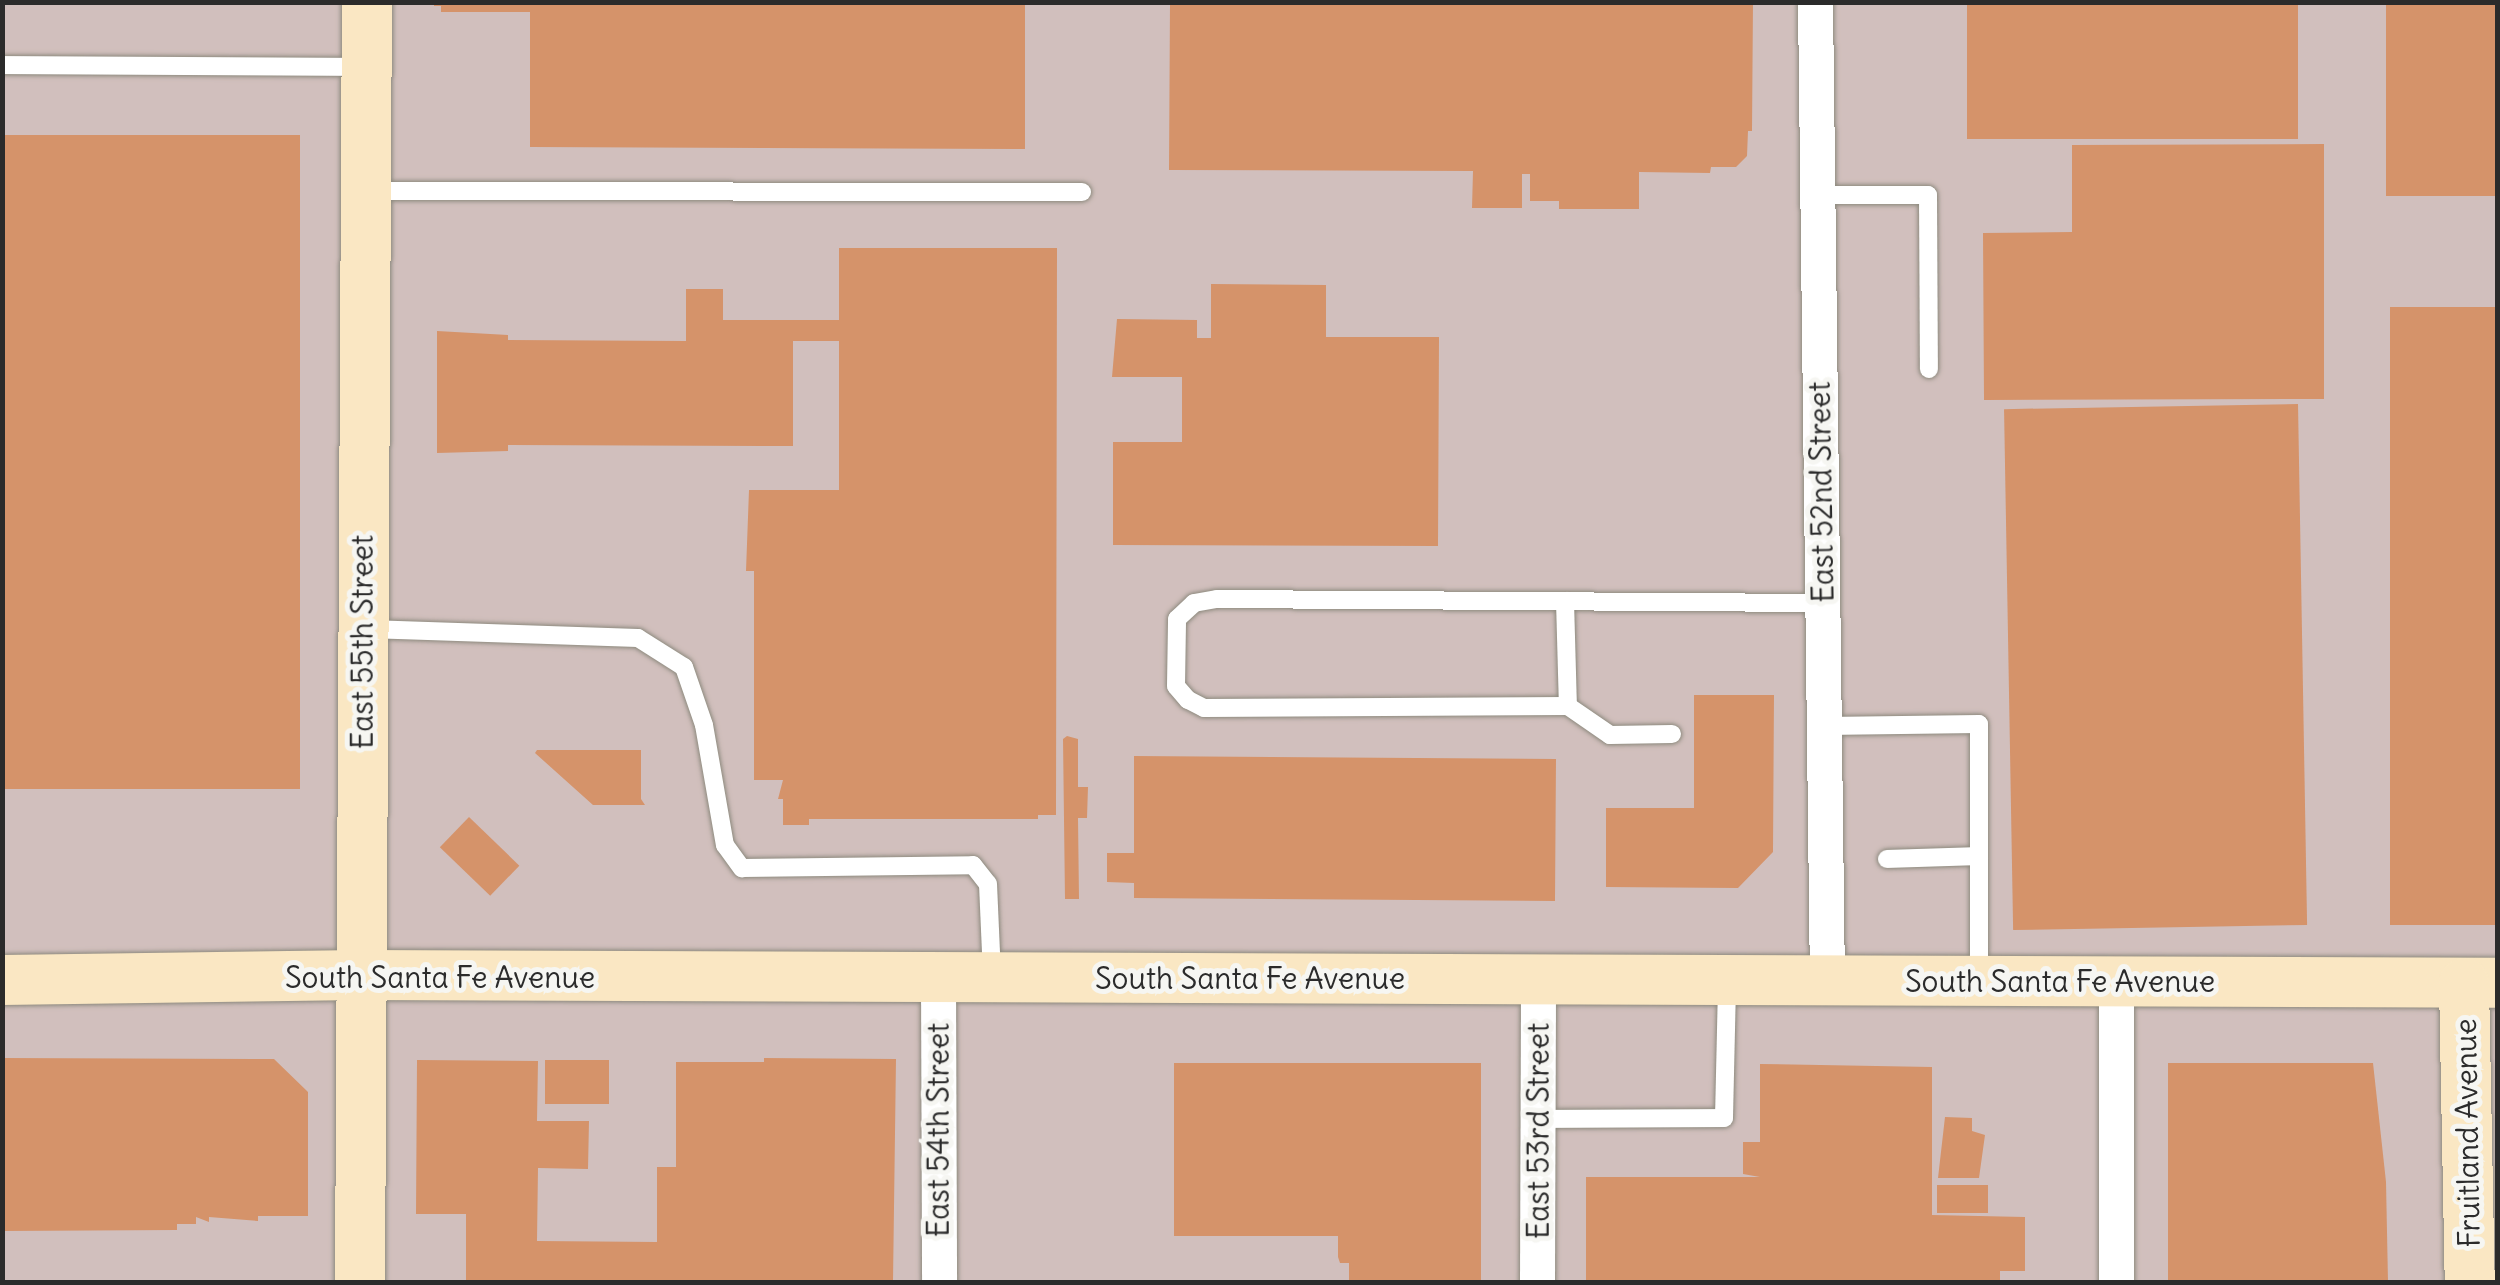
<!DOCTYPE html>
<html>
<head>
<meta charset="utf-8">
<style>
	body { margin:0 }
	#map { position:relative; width:2500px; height:1285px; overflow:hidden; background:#efe9d2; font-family:Delius,sans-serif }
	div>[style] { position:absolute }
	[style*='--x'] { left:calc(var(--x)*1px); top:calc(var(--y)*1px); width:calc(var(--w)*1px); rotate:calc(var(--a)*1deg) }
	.industrial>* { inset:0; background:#d1bfbd; transform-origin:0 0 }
	.building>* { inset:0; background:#d5936a; transform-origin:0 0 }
	.roads { filter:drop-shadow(0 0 2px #8d8a7e) drop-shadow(0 0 2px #8d8a7e) }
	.lane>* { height:18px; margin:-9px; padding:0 9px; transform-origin:9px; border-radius:9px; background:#fff }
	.street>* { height:35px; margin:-17.5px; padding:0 17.5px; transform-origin:17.5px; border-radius:17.5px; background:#fff }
	.secondary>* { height:50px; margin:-25px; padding:0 25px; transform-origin:25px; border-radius:25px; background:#fae7c3 }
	span { translate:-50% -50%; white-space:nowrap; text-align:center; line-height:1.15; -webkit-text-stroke:10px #f6f6f2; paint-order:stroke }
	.street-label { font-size:30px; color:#2b2b2b }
	.frame { position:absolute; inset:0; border:5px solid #2b2b2b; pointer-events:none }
</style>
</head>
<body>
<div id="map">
	<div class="industrial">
		<div style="left:3px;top:3px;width:2494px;height:1279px"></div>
	</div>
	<div class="building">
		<div style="clip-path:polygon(434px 2px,1025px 2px,1025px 149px,530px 147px,530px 12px,441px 12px,441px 6px,434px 6px)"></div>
		<div style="clip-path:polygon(1170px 2px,1753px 2px,1752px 131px,1748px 131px,1747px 156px,1736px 167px,1711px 167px,1710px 173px,1639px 172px,1639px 209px,1559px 209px,1559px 201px,1530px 201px,1530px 174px,1522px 174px,1522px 208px,1472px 208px,1473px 171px,1169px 170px)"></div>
		<div style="left:1967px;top:2px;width:331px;height:137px"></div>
		<div style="left:2386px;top:2px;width:112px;height:194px"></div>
		<div style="left:2px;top:135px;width:298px;height:654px"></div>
		<div style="clip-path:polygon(2324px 144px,2324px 399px,1984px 400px,1983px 233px,2072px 232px,2072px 145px)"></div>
		<div style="clip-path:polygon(839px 248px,1057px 248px,1056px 815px,1038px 815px,1038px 819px,809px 819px,809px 825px,783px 825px,783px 799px,778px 799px,783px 780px,754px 780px,754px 571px,746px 571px,749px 490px,839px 490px,839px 341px,793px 341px,793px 446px,508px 445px,508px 451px,437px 453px,437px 331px,508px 335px,508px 340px,686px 341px,686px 289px,723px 289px,723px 320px,839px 320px)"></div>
		<div style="clip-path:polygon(1211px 284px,1326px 285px,1326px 337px,1439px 337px,1438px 546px,1113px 545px,1113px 442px,1182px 442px,1182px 377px,1112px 377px,1117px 319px,1197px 320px,1197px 338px,1211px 338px)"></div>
		<div style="left:2498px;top:307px;width:618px;height:108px;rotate:90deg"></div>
		<div style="left:2298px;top:404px;width:521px;height:294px;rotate:89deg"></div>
		<div style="clip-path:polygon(1694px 695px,1774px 695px,1773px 852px,1738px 888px,1606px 887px,1606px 808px,1694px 808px)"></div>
		<div style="clip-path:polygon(1067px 736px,1078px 739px,1078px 787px,1088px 787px,1087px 818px,1078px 818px,1079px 899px,1065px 899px,1063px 739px)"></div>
		<div style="clip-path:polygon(537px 750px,641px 750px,641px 799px,645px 805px,593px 805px,535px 753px)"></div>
		<div style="clip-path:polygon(1134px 756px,1556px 759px,1555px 901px,1134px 898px,1134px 883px,1107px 882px,1107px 853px,1134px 853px)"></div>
		<div style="left:469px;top:817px;width:70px;height:42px;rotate:44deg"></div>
		<div style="clip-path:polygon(2px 1058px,274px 1059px,308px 1092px,308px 1216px,258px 1216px,258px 1221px,209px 1217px,209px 1222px,196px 1217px,196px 1224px,177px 1224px,177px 1230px,2px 1231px)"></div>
		<div style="clip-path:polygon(764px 1058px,896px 1059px,893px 1282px,466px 1282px,466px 1214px,416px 1214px,417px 1060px,538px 1061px,537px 1121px,589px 1121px,588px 1169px,538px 1168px,537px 1241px,657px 1242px,657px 1167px,676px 1167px,676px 1062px,764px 1062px)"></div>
		<div style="left:545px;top:1060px;width:64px;height:44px"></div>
		<div style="clip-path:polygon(1174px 1063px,1481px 1063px,1481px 1282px,1349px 1282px,1349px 1263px,1340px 1263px,1338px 1257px,1338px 1236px,1174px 1236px)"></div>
		<div style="clip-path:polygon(2168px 1063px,2373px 1063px,2386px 1182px,2388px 1282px,2168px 1282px)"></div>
		<div style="clip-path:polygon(1760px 1064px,1932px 1067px,1932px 1215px,2025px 1217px,2025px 1271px,2000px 1271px,2000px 1282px,1586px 1282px,1586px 1177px,1760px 1177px,1743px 1174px,1743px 1142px,1760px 1142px)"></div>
		<div style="clip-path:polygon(1945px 1117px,1972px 1118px,1972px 1131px,1985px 1135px,1979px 1178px,1938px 1178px)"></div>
		<div style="left:1937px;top:1185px;width:51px;height:28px"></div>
	</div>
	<div class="roads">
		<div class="lane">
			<div style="--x:2;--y:65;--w:364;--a:0.3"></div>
			<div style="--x:367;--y:191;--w:715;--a:0.08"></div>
			<div style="--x:1818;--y:195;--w:110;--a:0"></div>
			<div style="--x:1928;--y:195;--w:174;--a:89.7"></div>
			<div style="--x:1565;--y:601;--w:105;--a:88.4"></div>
			<div style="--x:368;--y:629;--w:270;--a:1.9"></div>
			<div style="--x:638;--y:638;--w:54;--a:32.2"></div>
			<div style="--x:684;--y:667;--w:61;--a:71"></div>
			<div style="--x:704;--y:725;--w:122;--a:80.1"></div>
			<div style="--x:725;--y:845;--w:29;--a:54"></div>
			<div style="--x:742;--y:868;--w:231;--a:-0.7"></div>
			<div style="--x:973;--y:865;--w:24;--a:52"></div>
			<div style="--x:988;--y:884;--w:92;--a:87.5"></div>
			<div style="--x:1824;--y:726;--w:155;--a:-0.7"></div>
			<div style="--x:1979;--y:724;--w:254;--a:90"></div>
			<div style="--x:1672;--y:734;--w:62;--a:179.1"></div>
			<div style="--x:1610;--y:735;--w:51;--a:-145.4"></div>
			<div style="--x:1568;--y:706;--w:364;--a:179.7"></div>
			<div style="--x:1204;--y:708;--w:18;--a:-153"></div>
			<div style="--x:1188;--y:700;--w:18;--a:-131"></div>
			<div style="--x:1176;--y:686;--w:67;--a:-89.1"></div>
			<div style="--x:1177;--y:619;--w:23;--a:-43"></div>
			<div style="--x:1194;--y:603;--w:23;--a:-10"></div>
			<div style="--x:1217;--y:599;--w:606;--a:0.38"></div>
			<div style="--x:1887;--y:859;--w:92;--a:-1.9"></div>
			<div style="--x:1538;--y:1119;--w:186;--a:-0.3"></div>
			<div style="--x:1724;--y:1118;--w:133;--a:-88.7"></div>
		</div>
		<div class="street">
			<div style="--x:1815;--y:2;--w:979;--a:89.3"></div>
			<div style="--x:938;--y:977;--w:305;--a:89.8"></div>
			<div style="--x:2116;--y:982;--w:300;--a:90"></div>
			<div style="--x:1537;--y:1282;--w:303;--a:-89.8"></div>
		</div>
		<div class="secondary">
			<div style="--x:2;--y:980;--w:358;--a:-0.8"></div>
			<div style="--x:360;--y:975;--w:2138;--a:0.21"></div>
			<div style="--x:2464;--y:983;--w:299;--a:88.9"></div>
			<div style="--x:360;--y:1282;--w:1280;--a:-89.69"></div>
		</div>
	</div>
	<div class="street-label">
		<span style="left:1821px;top:492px;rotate:-91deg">East 52nd Street</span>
		<span style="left:362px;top:642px;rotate:-90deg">East 55th Street</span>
		<span style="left:440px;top:977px">South Santa Fe Avenue</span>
		<span style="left:1250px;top:978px">South Santa Fe Avenue</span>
		<span style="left:2060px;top:981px">South Santa Fe Avenue</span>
		<span style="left:938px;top:1130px;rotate:-90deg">East 54th Street</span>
		<span style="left:1538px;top:1131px;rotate:-90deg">East 53rd Street</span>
		<span style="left:2467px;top:1133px;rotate:-91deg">Fruitland Avenue</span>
	</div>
	<div class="frame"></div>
</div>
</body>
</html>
